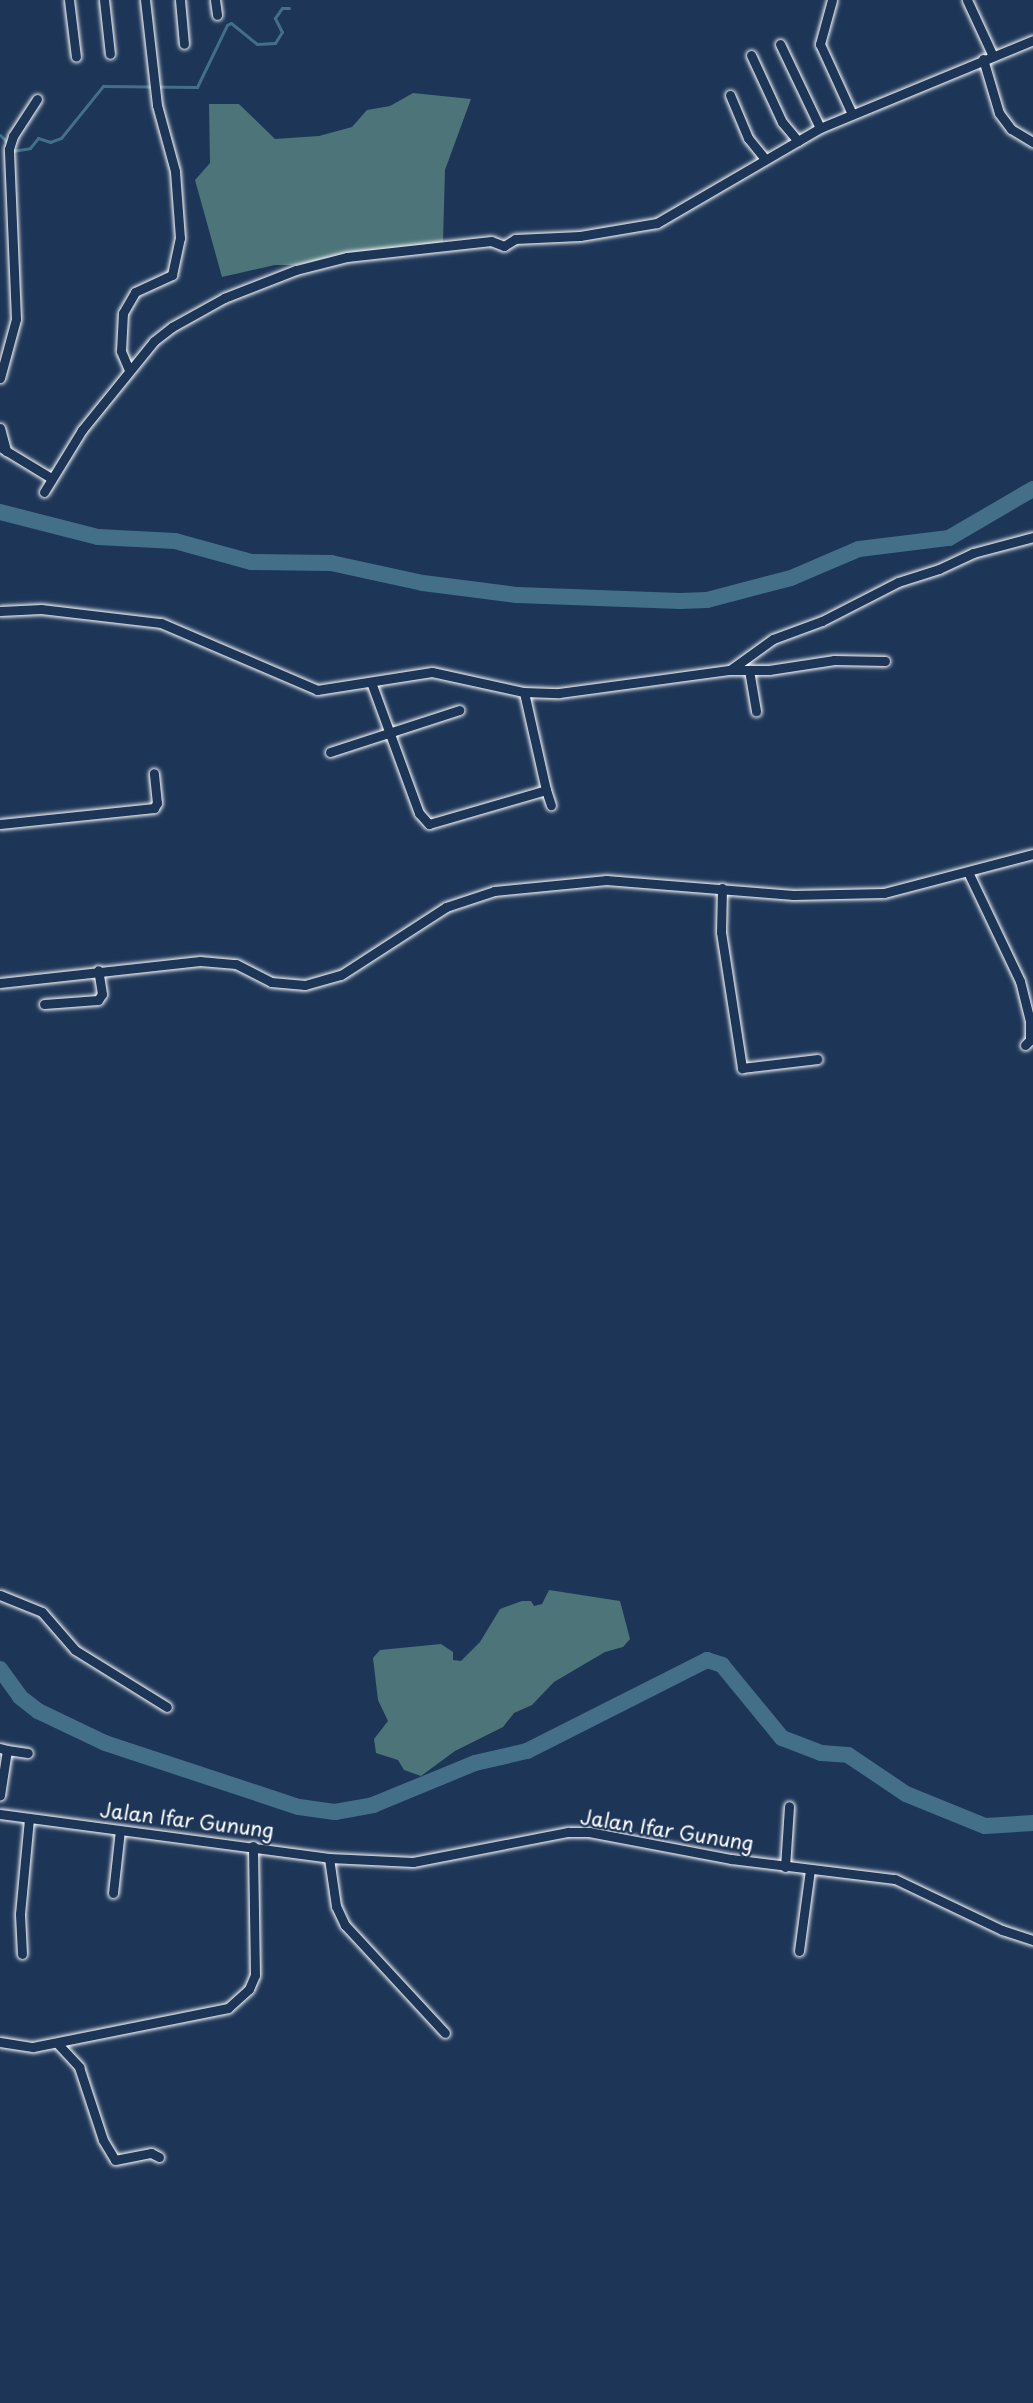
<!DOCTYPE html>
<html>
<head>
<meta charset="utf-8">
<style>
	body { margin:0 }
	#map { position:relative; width:1033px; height:2403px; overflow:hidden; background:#1d3557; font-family:"Playpen Sans",sans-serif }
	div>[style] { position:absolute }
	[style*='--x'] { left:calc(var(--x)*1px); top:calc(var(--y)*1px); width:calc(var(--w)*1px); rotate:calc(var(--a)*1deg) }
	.green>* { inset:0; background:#4c7479 }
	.stream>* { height:3px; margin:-1.5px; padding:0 1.5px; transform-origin:1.5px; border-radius:1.5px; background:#436f89 }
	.river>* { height:16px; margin:-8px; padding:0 8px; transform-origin:8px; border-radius:8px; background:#436f89 }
	.roads { filter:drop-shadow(0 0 2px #fff) drop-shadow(0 0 2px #fff) }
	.minor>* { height:9px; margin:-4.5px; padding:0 4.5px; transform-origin:4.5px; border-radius:4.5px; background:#1d3557 }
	span { translate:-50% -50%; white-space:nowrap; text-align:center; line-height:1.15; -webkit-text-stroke:4.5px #1d3557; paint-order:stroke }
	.street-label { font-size:20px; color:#fff }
</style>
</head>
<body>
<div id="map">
	<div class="green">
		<div style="clip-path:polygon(413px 93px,471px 99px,445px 170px,443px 242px,294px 265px,275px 265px,222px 277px,195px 180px,210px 163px,209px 104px,239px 104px,275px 139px,319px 136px,352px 127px,367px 110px,390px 106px)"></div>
		<div style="clip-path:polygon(549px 1590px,620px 1601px,630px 1639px,623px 1647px,605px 1652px,554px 1682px,532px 1705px,514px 1713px,503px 1727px,455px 1751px,421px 1776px,404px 1770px,398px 1760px,376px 1753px,374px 1739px,388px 1721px,378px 1700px,373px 1658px,380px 1650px,441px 1644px,453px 1652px,453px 1660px,461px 1661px,480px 1642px,500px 1609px,522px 1601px,531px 1601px,534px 1606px,542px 1604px)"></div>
	</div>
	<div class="stream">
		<div style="--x:0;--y:135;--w:11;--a:45"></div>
		<div style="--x:12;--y:151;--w:18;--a:-9"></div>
		<div style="--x:30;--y:148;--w:13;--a:-51"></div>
		<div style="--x:38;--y:138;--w:13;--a:18"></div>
		<div style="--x:50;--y:142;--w:12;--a:-20"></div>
		<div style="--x:61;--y:138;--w:67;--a:-51.1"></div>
		<div style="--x:103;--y:86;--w:94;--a:0.6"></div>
		<div style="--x:197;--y:87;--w:69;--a:-64.2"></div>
		<div style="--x:227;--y:25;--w:4;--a:-27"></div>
		<div style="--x:231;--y:23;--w:33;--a:39"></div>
		<div style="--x:257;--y:44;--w:18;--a:-3"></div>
		<div style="--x:275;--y:43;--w:13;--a:-58"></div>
		<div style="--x:282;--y:32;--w:16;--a:-117"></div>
		<div style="--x:275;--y:18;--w:12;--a:-55"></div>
		<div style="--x:282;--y:8;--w:7;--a:0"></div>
	</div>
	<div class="river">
		<div style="--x:0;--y:512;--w:101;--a:14.3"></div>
		<div style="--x:98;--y:537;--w:77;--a:3"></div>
		<div style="--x:175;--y:541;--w:79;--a:15.4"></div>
		<div style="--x:251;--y:562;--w:80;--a:0.7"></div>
		<div style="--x:331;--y:563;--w:94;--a:12.3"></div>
		<div style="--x:423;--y:583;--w:95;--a:7.3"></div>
		<div style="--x:517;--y:595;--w:163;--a:2.1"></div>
		<div style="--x:680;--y:601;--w:27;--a:-2"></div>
		<div style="--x:707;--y:600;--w:87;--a:-14.7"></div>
		<div style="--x:791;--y:578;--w:74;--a:-23.1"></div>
		<div style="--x:859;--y:549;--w:91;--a:-7"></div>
		<div style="--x:949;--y:538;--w:97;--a:-30.3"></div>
		<div style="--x:0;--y:1669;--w:34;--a:54"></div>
		<div style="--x:20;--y:1697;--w:23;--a:38"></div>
		<div style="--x:38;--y:1711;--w:74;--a:25.5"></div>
		<div style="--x:105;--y:1743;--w:204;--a:18.3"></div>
		<div style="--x:299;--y:1807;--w:36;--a:8"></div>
		<div style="--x:335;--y:1812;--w:39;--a:-10"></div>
		<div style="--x:373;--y:1805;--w:110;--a:-22.4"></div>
		<div style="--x:475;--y:1763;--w:53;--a:-13"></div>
		<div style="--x:527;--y:1751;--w:202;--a:-26.8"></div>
		<div style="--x:707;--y:1660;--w:16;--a:18"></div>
		<div style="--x:722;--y:1665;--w:94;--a:50.6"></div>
		<div style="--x:782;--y:1738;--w:42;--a:21"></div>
		<div style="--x:821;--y:1753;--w:27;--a:4"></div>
		<div style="--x:848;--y:1755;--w:70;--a:33.9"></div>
		<div style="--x:906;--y:1794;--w:85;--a:22.1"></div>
		<div style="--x:985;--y:1826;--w:48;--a:-3.6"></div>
	</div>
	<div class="roads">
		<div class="minor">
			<div style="--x:69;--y:0;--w:57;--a:83"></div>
			<div style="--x:104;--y:0;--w:54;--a:83.7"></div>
			<div style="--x:180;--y:0;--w:44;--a:84.8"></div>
			<div style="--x:215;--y:0;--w:15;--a:82"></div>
			<div style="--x:832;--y:0;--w:46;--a:105.3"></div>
			<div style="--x:820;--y:44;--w:77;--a:65.4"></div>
			<div style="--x:967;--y:0;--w:60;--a:65.2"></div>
			<div style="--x:780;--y:44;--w:93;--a:64.5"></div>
			<div style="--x:751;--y:55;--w:74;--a:65.2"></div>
			<div style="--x:782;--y:122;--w:25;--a:50"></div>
			<div style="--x:983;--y:59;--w:56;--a:73.5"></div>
			<div style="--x:999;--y:113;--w:20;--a:53"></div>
			<div style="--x:1011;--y:129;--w:26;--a:31"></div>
			<div style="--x:730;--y:95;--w:47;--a:67.3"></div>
			<div style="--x:748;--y:138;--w:26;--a:51"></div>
			<div style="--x:129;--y:370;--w:21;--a:-113"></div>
			<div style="--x:121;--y:351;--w:38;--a:-87"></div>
			<div style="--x:123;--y:313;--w:24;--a:-60"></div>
			<div style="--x:135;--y:292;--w:41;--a:-24.7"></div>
			<div style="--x:172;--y:275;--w:38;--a:-78"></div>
			<div style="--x:180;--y:238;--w:67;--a:-94.3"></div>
			<div style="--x:175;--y:171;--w:68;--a:-105.3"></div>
			<div style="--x:157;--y:105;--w:106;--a:-96.5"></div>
			<div style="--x:0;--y:378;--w:61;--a:-74.8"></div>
			<div style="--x:16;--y:319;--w:170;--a:-92.4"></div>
			<div style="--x:9;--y:149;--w:14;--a:-73"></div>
			<div style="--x:13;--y:136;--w:44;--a:-57"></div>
			<div style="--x:0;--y:428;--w:24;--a:75"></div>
			<div style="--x:0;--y:447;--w:60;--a:31.3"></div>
			<div style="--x:44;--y:492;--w:73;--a:-58.5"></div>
			<div style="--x:82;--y:430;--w:114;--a:-51"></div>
			<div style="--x:154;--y:341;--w:23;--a:-38"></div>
			<div style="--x:172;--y:327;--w:60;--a:-29.1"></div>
			<div style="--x:224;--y:298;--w:77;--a:-21.3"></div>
			<div style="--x:296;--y:270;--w:53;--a:-14.3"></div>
			<div style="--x:347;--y:257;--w:145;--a:-6.3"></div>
			<div style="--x:491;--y:241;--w:14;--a:21"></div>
			<div style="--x:504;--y:246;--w:13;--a:-32"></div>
			<div style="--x:515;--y:239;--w:65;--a:-2.6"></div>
			<div style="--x:580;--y:236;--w:78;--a:-9.6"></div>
			<div style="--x:657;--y:223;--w:189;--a:-30.2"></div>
			<div style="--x:820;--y:128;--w:230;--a:-22.4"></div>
			<div style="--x:0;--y:611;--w:41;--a:-2.8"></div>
			<div style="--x:41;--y:609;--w:121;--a:6.7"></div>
			<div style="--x:161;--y:623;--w:170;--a:23.2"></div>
			<div style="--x:317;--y:690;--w:116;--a:-8.9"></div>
			<div style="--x:432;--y:672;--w:94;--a:12.3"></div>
			<div style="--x:524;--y:692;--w:35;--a:2"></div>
			<div style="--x:559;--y:693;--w:173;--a:-7.7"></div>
			<div style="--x:730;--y:670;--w:53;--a:-35.8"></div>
			<div style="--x:773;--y:639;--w:52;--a:-20.2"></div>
			<div style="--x:822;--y:621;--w:85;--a:-27.2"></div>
			<div style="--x:898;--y:582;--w:43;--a:-17.6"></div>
			<div style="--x:939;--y:569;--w:38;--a:-25"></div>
			<div style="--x:973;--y:553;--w:62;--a:-14.9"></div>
			<div style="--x:730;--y:670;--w:39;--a:0"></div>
			<div style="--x:769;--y:670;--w:66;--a:-8.7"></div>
			<div style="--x:834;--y:660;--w:51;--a:1.1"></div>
			<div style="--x:749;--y:670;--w:42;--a:80.3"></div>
			<div style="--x:371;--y:682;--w:140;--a:69.9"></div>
			<div style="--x:419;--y:813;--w:15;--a:48"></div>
			<div style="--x:429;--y:824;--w:122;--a:-16.2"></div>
			<div style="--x:546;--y:790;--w:100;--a:-102.7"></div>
			<div style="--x:330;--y:752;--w:136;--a:-18"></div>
			<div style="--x:546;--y:790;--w:16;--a:72"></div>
			<div style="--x:0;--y:824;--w:155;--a:-5.9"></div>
			<div style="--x:154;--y:808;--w:6;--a:-59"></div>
			<div style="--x:157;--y:803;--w:30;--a:-96"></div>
			<div style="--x:968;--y:872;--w:121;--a:64.5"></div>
			<div style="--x:1020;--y:981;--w:41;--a:76"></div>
			<div style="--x:1030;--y:1021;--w:19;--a:90"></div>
			<div style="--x:1030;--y:1040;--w:7;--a:135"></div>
			<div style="--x:722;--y:888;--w:44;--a:91.3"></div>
			<div style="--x:721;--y:932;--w:138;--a:81.2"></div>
			<div style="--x:742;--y:1068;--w:76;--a:-6.8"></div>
			<div style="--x:0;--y:983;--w:201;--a:-6.3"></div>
			<div style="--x:200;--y:961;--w:36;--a:5"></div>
			<div style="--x:236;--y:964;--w:39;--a:27"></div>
			<div style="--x:271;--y:982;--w:34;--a:5"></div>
			<div style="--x:305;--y:985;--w:37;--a:-16"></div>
			<div style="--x:341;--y:975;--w:125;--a:-32.9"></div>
			<div style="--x:446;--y:907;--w:51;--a:-18.4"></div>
			<div style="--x:494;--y:891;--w:113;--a:-5.6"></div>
			<div style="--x:606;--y:880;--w:188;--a:4.6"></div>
			<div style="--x:793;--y:895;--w:91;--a:-1.3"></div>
			<div style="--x:884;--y:893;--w:154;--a:-14.7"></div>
			<div style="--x:44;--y:1004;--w:54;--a:-4.2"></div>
			<div style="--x:98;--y:1000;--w:7;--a:-56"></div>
			<div style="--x:102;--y:994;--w:24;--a:-99"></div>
			<div style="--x:0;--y:1595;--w:45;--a:22"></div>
			<div style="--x:42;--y:1612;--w:50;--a:49"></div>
			<div style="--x:75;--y:1650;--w:108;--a:31.8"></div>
			<div style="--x:0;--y:1748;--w:7;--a:16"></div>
			<div style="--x:7;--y:1750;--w:46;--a:98.8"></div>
			<div style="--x:7;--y:1750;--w:21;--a:8"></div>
			<div style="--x:0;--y:1814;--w:332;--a:7.6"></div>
			<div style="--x:329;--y:1858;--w:84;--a:2.7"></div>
			<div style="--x:413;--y:1862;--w:158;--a:-11"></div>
			<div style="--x:568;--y:1832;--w:21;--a:0"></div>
			<div style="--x:589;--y:1832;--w:145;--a:10.8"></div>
			<div style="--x:731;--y:1859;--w:165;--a:7"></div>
			<div style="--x:895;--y:1879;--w:119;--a:25.5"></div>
			<div style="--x:1002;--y:1930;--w:33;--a:18"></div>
			<div style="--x:329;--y:1858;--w:49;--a:81.7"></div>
			<div style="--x:336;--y:1906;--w:21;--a:65"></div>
			<div style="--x:345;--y:1925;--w:147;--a:47.2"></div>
			<div style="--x:785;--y:1867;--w:61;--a:-86.2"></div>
			<div style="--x:113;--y:1893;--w:63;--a:-83.7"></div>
			<div style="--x:799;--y:1951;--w:82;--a:-82.3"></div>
			<div style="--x:22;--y:1954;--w:40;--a:-92.9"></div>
			<div style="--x:20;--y:1914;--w:96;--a:-84.6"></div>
			<div style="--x:0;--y:2042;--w:33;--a:9"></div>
			<div style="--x:33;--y:2047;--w:199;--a:-11.3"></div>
			<div style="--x:228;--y:2008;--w:28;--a:-42"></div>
			<div style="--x:249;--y:1989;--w:15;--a:-67"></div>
			<div style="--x:255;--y:1975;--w:129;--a:-90.9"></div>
			<div style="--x:57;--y:2043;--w:33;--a:47"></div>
			<div style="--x:79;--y:2067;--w:77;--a:71.8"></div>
			<div style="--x:103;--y:2140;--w:23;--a:59"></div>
			<div style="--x:115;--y:2160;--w:37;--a:-11"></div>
			<div style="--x:151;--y:2153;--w:9;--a:27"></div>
		</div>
	</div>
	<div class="street-label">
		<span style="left:187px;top:1820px;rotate:7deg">Jalan Ifar Gunung</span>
		<span style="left:667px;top:1830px;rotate:9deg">Jalan Ifar Gunung</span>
	</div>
</div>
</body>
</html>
